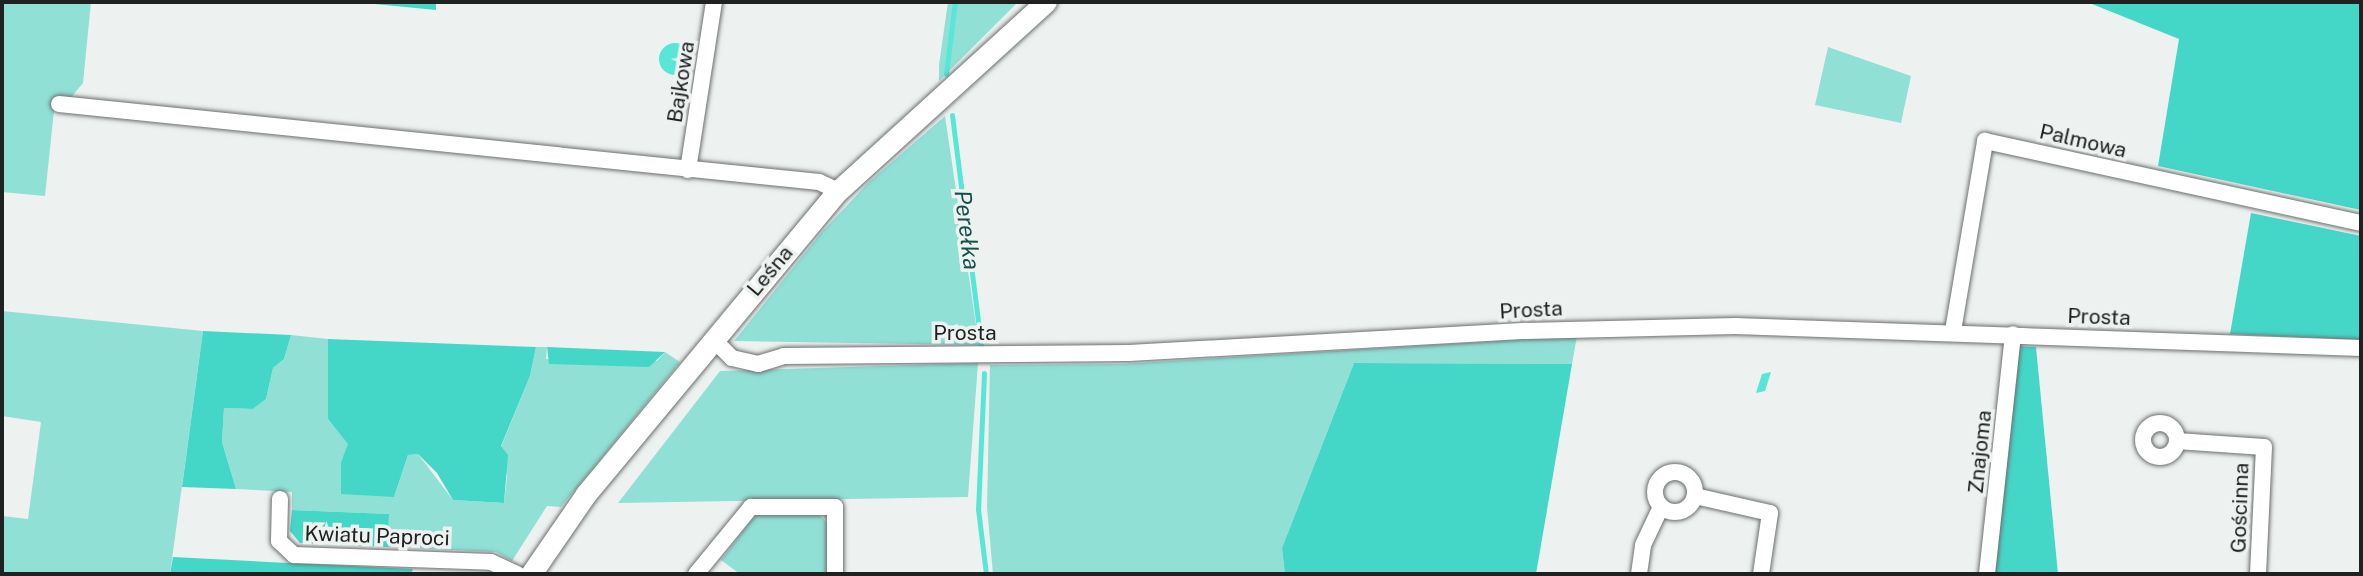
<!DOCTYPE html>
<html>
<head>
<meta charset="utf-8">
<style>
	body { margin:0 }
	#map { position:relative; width:2363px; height:576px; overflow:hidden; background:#edf2f1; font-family:"Public Sans",sans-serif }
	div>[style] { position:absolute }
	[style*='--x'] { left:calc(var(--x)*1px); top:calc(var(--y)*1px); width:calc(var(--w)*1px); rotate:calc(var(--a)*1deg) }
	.green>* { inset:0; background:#91e0d5 }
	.forest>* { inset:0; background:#44d7c8 }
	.water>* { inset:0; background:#58e6d7 }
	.round { border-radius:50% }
	.stream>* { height:5px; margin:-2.5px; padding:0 2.5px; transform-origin:2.5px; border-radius:2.5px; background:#58e6d7 }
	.roads { filter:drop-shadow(0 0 2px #6b6f6e) drop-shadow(0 0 2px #6b6f6e) }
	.minor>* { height:16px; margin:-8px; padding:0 8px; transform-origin:8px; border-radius:8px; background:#fff }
	.minor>.ring { margin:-8px; padding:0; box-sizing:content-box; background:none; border:16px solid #fff; border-radius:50% }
	.tertiary>* { height:21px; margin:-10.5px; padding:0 10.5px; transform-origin:10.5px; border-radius:10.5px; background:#fff }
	span { translate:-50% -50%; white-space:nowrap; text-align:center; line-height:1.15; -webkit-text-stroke:7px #edf2f1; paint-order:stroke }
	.street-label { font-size:21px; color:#202222 }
	.water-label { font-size:23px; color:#13514b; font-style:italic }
	.frame { position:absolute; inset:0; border:4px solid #202222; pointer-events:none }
</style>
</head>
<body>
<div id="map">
	<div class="green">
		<div style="clip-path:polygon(2px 2px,91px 2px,83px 83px,69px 100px,55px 101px,45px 196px,2px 192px)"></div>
		<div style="clip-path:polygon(948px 2px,1018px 2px,939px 81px,939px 65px)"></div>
		<div style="clip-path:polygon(1828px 47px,1911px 76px,1901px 123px,1815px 105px)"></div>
		<div style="clip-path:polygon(945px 116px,979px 345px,734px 341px,821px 233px,869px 182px)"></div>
		<div style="clip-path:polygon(2px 311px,203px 331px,170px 574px,2px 574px,2px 516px,28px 519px,41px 422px,2px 416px)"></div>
		<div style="clip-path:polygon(291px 335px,328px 339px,328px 419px,349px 444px,341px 462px,394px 497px,408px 455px,418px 454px,453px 500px,504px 503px,507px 477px,501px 447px,530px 376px,536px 347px,547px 347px,546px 359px,657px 361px,665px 352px,680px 362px,561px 507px,547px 506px,512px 561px,496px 552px,388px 547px,389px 514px,292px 510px,292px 492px,236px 489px,222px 442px,224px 408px,253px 409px,266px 399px,273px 368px,284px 359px)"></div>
		<div style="clip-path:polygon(1577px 336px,1572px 364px,1354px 363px,1282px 548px,1285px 574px,993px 574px,987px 507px,990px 365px,1123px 364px)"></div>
		<div style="clip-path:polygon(978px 363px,968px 497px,618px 503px,720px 371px)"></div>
		<div style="clip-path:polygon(816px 512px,827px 522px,827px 574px,740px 574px,721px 560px,757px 513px)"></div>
	</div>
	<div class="forest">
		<div style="clip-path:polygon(354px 2px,436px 2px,436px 10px)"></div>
		<div style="clip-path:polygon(2087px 2px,2361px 2px,2361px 210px,2158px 166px,2179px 39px)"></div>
		<div style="clip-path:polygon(2251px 213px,2361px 236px,2361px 340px,2230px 334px)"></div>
		<div style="clip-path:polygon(203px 331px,291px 335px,284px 359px,273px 368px,266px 399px,253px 409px,224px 408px,222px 442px,236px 489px,182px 487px)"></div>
		<div style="clip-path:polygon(328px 339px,536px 347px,530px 376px,501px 446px,508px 455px,504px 503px,453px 500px,437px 473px,418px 454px,408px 455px,394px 497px,341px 494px,341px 462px,348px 444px,328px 419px)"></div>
		<div style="clip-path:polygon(2015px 346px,2036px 347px,2058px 574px,1992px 574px)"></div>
		<div style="clip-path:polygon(547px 347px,665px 352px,649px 367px,549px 364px)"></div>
		<div style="clip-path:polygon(1354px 363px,1572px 364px,1536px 574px,1285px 574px,1282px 548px)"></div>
		<div style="clip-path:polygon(292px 510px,389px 514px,388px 547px,300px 543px,290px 531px)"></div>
		<div style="clip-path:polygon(173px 557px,268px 562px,413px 569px,411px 574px,170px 574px)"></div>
	</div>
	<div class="water">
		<div class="round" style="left:659px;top:43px;width:32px;height:32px"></div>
		<div style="clip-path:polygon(1771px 372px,1765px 391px,1756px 393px,1762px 374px)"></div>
	</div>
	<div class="stream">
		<div style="--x:946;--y:74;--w:73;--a:-82.9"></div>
		<div style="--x:952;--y:115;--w:232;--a:82.8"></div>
		<div style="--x:984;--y:373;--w:136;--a:92.5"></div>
		<div style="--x:978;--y:509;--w:65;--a:83"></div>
	</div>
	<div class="roads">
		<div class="minor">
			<div style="--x:59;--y:104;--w:764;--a:5.86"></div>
			<div style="--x:819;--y:182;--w:21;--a:25"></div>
			<div style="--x:688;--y:170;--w:170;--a:-81.2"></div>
			<div style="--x:1953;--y:331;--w:193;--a:-80.4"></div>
			<div style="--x:1985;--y:141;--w:385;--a:12.3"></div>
			<div style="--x:713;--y:339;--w:27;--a:45"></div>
			<div style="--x:732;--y:358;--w:27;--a:13"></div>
			<div style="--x:758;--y:364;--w:27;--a:-17"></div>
			<div style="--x:784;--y:356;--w:345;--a:-0.5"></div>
			<div style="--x:1129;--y:353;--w:398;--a:-3.2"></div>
			<div style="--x:1526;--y:331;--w:209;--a:-1.4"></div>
			<div style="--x:1735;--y:326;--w:626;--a:2.01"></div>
			<div class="ring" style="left:2143px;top:423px;width:18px;height:18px"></div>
			<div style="--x:2177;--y:441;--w:87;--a:3.9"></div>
			<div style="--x:2264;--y:447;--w:127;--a:92.7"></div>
			<div class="ring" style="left:1655px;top:472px;width:24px;height:24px"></div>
			<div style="--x:1695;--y:496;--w:77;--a:12.8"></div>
			<div style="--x:1770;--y:513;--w:62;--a:98.4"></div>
			<div style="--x:280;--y:499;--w:42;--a:91.4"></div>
			<div style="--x:279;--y:541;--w:21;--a:43"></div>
			<div style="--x:294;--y:555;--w:197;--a:2"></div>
			<div style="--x:491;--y:562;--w:29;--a:25"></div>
			<div style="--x:696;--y:574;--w:87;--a:-50.6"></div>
			<div style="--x:751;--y:507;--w:84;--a:0"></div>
			<div style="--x:835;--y:507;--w:67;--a:90"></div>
			<div style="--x:1639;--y:574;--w:29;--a:-82"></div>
			<div style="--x:1643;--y:545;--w:42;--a:-64.7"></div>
			<div style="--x:1987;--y:574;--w:241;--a:-83.8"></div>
		</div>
		<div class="tertiary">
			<div style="--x:531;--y:574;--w:97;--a:-55.5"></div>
			<div style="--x:586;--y:494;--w:394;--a:-50.3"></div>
			<div style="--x:838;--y:191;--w:281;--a:-42.3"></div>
		</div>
	</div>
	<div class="street-label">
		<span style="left:681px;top:82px;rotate:-81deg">Bajkowa</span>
		<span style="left:2083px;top:141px;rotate:13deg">Palmowa</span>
		<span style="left:770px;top:271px;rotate:-50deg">Leśna</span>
		<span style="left:1531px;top:310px;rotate:-3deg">Prosta</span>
		<span style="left:2099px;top:317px;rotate:2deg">Prosta</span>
		<span style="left:965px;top:333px">Prosta</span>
		<span style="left:1980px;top:452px;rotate:-84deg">Znajoma</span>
		<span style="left:2240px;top:508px;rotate:-88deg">Gościnna</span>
		<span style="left:377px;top:536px;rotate:2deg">Kwiatu Paproci</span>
	</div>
	<div class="water-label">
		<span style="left:967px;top:230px;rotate:83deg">Perełka</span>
	</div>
	<div class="frame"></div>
</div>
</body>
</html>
